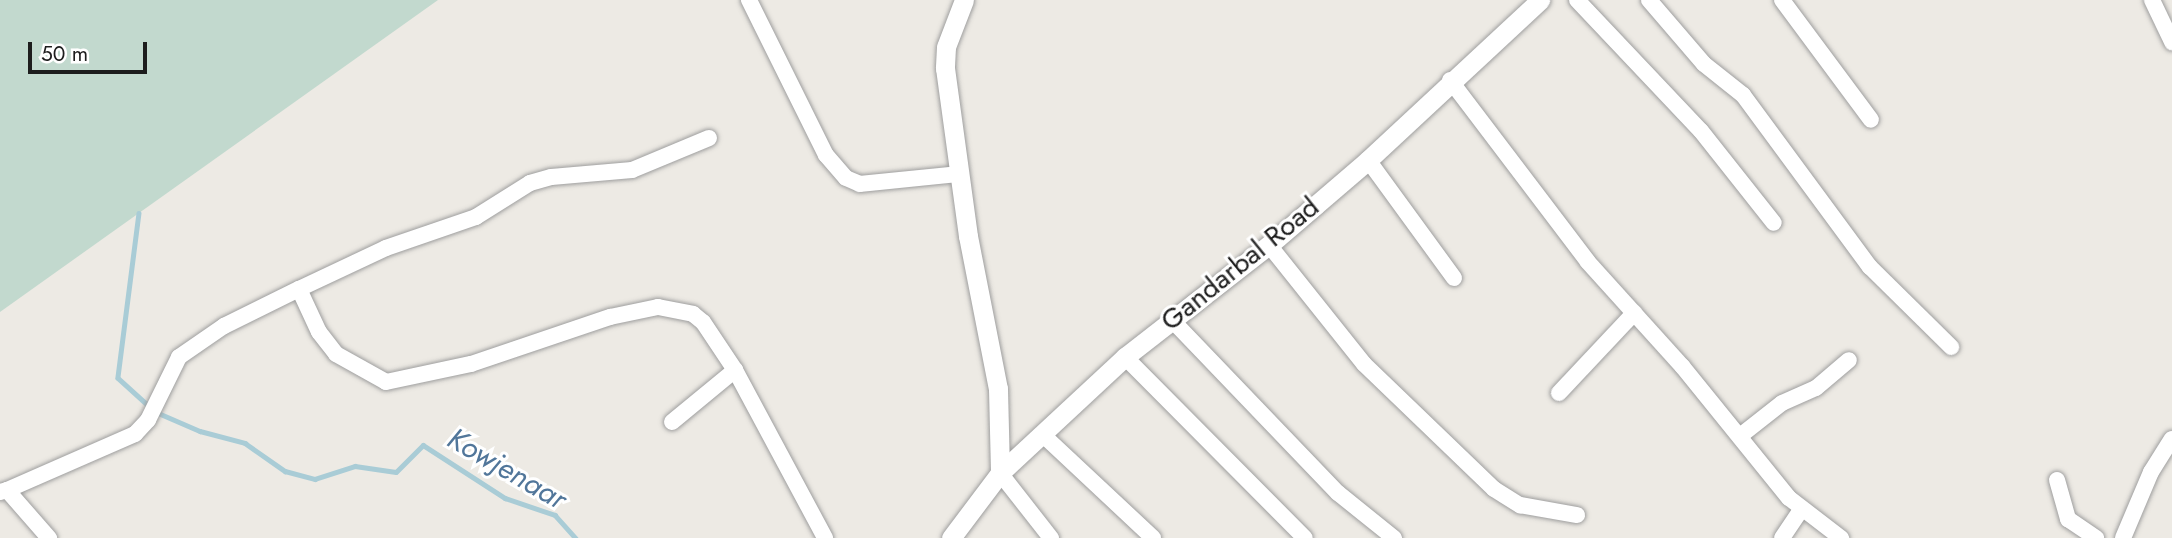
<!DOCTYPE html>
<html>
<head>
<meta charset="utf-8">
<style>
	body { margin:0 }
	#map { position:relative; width:2172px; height:538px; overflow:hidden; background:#edeae4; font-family:Jost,sans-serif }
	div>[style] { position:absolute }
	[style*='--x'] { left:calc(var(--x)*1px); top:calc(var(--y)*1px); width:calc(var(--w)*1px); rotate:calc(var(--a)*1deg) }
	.wetland>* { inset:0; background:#c2d9ce }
	.stream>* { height:4.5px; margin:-2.25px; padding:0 2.25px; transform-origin:2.25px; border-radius:2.25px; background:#a9ccd6 }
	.roads { filter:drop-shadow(0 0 2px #9e9e9e) drop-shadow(0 0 2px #9e9e9e) }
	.minor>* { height:16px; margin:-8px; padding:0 8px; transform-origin:8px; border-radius:8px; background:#fff }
	.tertiary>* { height:19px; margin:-9.5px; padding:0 9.5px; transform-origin:9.5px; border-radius:9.5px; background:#fff }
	span { translate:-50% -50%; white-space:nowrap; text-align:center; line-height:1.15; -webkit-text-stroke:6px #fff; paint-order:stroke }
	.street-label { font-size:28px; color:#1d1d1d }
	.water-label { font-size:30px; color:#51769a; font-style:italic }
	.scale { position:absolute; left:28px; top:42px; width:119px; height:32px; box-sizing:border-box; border:4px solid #1d1d1d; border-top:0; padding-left:9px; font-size:21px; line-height:24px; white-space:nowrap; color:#1d1d1d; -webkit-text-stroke:5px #fff; paint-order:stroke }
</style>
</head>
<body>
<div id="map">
	<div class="wetland">
		<div style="clip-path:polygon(0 0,438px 0,0 312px)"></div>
	</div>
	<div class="stream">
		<div style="--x:139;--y:213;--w:166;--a:97.3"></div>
		<div style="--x:118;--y:378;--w:43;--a:42.2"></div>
		<div style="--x:156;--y:412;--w:48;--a:23.4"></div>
		<div style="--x:200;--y:431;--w:47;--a:14.9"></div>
		<div style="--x:245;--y:443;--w:49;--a:35"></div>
		<div style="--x:285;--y:471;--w:31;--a:15"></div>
		<div style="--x:315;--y:479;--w:42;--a:-18"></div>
		<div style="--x:355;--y:466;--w:41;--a:8.3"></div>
		<div style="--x:396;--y:472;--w:38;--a:-45"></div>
		<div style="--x:423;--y:445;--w:98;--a:32.9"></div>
		<div style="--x:505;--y:498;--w:53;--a:18.8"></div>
		<div style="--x:555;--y:515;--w:31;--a:48"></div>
	</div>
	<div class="roads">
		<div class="minor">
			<div style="--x:749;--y:0;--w:173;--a:63.6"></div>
			<div style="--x:826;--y:155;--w:30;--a:49"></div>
			<div style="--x:846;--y:178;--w:15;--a:23"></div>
			<div style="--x:860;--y:184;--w:100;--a:-5.8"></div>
			<div style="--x:1577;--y:0;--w:180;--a:46.6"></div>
			<div style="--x:1701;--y:131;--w:117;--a:51.6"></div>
			<div style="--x:1649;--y:0;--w:84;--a:49.3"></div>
			<div style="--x:1704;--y:64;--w:50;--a:38.5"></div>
			<div style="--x:1743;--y:95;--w:214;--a:53.6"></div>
			<div style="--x:1870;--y:267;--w:114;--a:44.6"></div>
			<div style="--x:1782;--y:0;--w:149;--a:53.4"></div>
			<div style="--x:2152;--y:0;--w:47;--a:64.5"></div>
			<div style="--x:1450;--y:80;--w:228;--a:52.8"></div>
			<div style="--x:1588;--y:262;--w:140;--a:47.9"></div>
			<div style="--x:1682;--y:366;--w:170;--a:51"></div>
			<div style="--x:1789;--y:498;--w:66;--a:37.6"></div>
			<div style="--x:709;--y:138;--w:83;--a:157.4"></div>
			<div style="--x:632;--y:170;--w:81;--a:175.1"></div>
			<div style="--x:551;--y:177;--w:22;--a:164"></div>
			<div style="--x:530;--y:183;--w:64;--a:147.8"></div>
			<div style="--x:476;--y:217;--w:95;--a:161"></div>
			<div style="--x:386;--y:248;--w:96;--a:154.8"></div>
			<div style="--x:299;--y:289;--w:47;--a:65.1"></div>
			<div style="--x:319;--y:332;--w:28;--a:52"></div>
			<div style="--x:336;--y:354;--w:57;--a:29.2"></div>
			<div style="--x:386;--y:382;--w:87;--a:-12"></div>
			<div style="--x:471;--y:364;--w:147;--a:-18.7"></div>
			<div style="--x:610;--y:317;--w:49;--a:-11.8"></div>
			<div style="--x:658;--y:307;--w:36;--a:11"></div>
			<div style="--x:693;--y:314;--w:13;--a:39"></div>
			<div style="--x:703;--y:322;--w:58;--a:56.3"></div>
			<div style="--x:735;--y:370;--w:191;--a:61.8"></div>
			<div style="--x:1368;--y:160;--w:146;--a:53.9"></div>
			<div style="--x:1269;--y:245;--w:152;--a:51.4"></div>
			<div style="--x:1364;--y:364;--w:180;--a:43.9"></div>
			<div style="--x:1494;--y:489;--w:31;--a:32"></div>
			<div style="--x:1520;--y:505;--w:58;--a:10"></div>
			<div style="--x:1171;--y:319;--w:241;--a:46.2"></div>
			<div style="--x:1338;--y:493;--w:72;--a:38.8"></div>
			<div style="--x:1125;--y:357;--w:255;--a:45.2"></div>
			<div style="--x:1559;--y:393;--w:110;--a:-46.8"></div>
			<div style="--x:672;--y:422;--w:82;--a:-39.5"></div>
			<div style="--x:1042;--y:434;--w:152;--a:43.1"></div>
			<div style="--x:1740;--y:436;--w:53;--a:-38.2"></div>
			<div style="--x:1782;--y:403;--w:37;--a:-24"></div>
			<div style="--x:1816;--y:388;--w:43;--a:-40.3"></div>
			<div style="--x:1000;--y:473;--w:83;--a:51.9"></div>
			<div style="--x:2057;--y:480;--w:41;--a:74.2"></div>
			<div style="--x:2068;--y:519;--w:34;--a:34"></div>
			<div style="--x:7;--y:490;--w:140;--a:-23.6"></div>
			<div style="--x:135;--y:434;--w:19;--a:-47"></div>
			<div style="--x:148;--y:420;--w:70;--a:-63.8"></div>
			<div style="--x:179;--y:357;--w:55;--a:-34.6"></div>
			<div style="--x:224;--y:326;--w:84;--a:-26.3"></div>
			<div style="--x:0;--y:492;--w:7;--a:-16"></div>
			<div style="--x:7;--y:490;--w:64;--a:48.8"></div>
			<div style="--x:1782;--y:538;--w:34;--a:-56"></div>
			<div style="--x:2123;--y:538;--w:72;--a:-67"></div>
			<div style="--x:2151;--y:472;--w:39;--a:-58"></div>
		</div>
		<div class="tertiary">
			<div style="--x:964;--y:0;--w:50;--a:111"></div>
			<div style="--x:946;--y:47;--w:21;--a:93"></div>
			<div style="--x:945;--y:68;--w:170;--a:82.2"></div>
			<div style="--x:968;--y:236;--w:156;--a:78.9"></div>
			<div style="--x:998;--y:389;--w:84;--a:88.6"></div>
			<div style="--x:951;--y:538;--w:81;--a:-53"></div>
			<div style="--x:1000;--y:473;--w:171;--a:-42.9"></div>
			<div style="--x:1125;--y:357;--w:182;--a:-37.9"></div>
			<div style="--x:1269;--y:245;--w:130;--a:-40.6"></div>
			<div style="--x:1368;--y:160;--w:235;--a:-42.9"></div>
		</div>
	</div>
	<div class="street-label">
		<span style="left:1240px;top:264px;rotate:-39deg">Gandarbal Road</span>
	</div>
	<div class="water-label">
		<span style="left:507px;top:469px;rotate:30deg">Kowjenaar</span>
	</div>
	<div class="scale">50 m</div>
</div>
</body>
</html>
